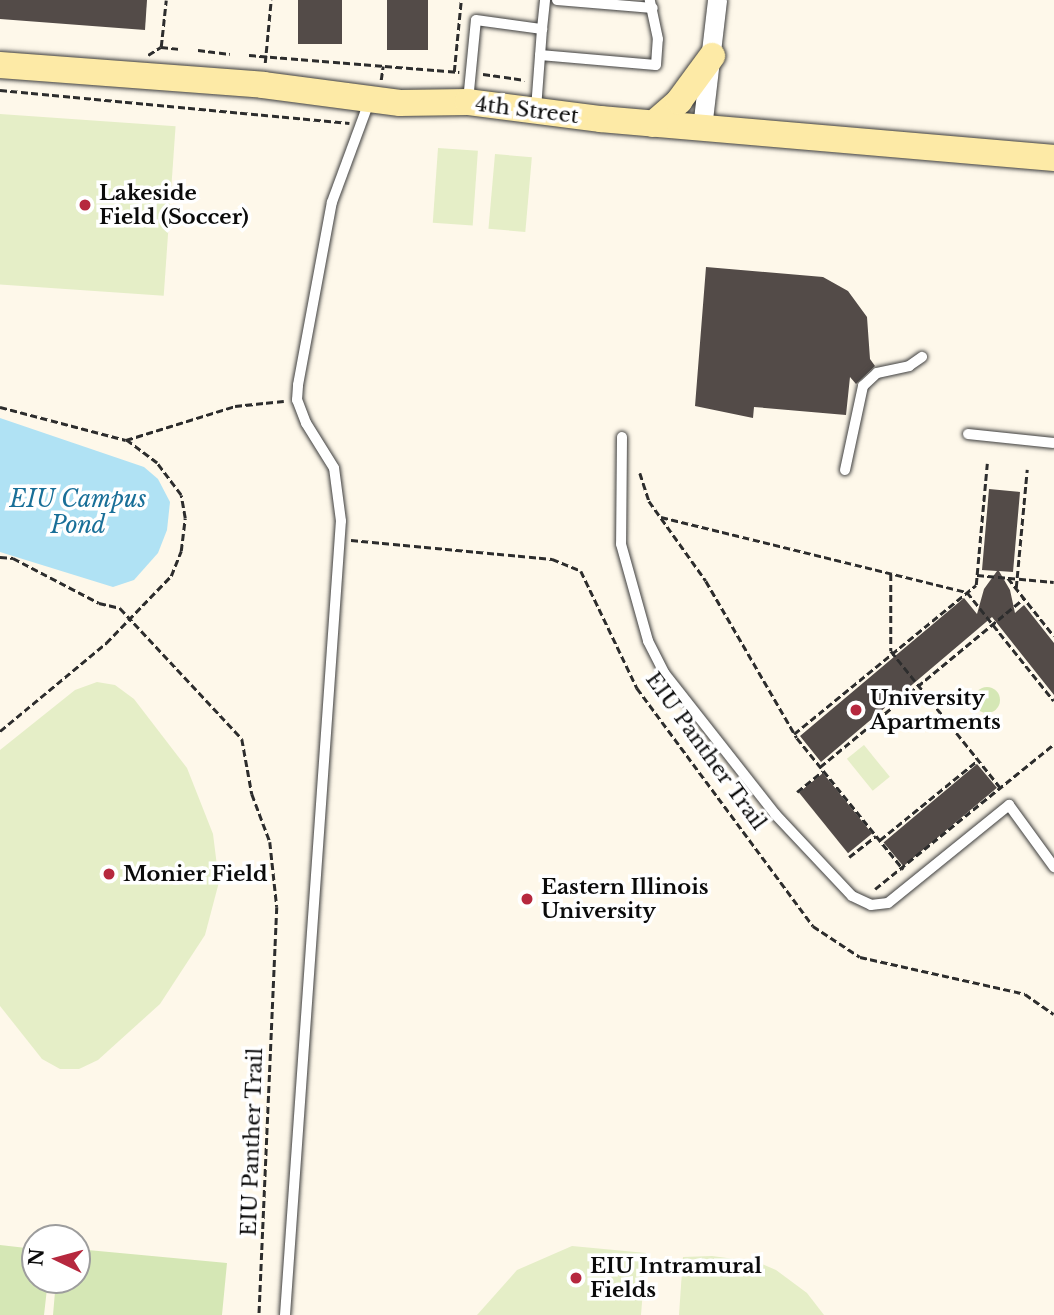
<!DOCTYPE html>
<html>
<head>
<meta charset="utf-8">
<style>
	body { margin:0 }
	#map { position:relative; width:1054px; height:1315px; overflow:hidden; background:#fef8ea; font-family:"Libre Baskerville",serif }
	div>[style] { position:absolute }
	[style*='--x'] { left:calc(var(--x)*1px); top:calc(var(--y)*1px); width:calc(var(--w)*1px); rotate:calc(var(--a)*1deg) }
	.green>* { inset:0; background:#d5e7b5 }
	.round { border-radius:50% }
	.pitch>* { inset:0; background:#e5eec7; transform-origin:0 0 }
	.water>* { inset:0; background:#b0e2f4 }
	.building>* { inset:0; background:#534b48; transform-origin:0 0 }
	.path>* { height:2.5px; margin-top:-1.25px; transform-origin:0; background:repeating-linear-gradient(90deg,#2d2d2d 0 7px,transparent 0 10.5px) }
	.roads { filter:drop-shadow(0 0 2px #3e3e3e) drop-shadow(0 0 2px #3e3e3e) }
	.lane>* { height:10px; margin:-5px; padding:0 5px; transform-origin:5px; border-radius:5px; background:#fff }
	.street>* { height:19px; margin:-9.5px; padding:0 9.5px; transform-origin:9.5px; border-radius:9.5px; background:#fff }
	.secondary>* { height:26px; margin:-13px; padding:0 13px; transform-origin:13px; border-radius:13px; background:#fdeaa6 }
	.dots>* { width:19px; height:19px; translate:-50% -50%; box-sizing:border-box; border:4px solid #fff; border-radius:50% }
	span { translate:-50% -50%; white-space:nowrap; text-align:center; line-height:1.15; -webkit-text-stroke:7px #fff; paint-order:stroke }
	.street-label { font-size:21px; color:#0b0b0b }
	.poi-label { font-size:21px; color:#0b0b0b; font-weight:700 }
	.left { translate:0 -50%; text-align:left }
	.water-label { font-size:23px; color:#196f98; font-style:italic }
	.north { position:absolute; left:21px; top:1224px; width:70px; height:70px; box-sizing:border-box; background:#fff; border:2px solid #9d9d9d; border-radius:50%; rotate:275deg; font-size:19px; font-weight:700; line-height:28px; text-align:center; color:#0b0b0b }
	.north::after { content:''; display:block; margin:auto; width:24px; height:32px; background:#b6283e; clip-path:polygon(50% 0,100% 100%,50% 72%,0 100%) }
</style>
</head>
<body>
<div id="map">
	<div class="green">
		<div class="round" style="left:974px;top:687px;width:26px;height:26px"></div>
		<div style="clip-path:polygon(0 1245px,35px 1249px,35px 1280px,48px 1280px,44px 1315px,0 1315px)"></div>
		<div style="clip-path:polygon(77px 1249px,227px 1263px,222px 1315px,53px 1315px,56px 1280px,77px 1280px)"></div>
	</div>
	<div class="pitch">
		<div style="left:0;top:114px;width:176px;height:170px;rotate:4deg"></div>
		<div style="left:438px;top:148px;width:40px;height:75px;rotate:4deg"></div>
		<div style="left:495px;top:154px;width:37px;height:75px;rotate:5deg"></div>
		<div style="clip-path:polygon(97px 682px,115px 685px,134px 699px,187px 768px,213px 834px,219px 882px,205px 935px,160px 1004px,98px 1060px,79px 1069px,60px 1069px,42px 1059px,0 1006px,0 750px,75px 690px)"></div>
		<div style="left:864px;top:745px;width:41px;height:22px;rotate:51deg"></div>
		<div style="clip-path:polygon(572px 1246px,646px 1253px,641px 1315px,477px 1315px,517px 1270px)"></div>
		<div style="clip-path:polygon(712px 1256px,757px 1262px,776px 1270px,807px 1293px,824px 1315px,679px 1315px,683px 1257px)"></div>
	</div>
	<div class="water">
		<div style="clip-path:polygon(0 418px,144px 467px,158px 479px,170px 502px,167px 530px,158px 553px,134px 580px,113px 587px,0 552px)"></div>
	</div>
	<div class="building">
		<div style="clip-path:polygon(0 0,147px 0,145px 30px,0 19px)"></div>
		<div style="left:298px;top:0;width:44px;height:44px"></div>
		<div style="left:387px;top:0;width:41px;height:50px"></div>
		<div style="clip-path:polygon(706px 267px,823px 277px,848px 291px,867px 317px,870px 359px,875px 366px,856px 384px,850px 377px,846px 415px,754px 407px,753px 418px,695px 406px)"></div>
		<div style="clip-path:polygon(989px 489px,1020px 492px,1013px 572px,999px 571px,1010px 590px,1015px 613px,1024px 605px,1054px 643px,1054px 695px,992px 617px,821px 762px,800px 736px,964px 598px,977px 614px,984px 589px,997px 571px,982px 570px)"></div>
		<div style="left:977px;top:764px;width:31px;height:122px;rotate:50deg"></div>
		<div style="left:823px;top:773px;width:78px;height:31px;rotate:51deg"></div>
	</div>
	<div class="path">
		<div style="--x:161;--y:47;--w:18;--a:6"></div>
		<div style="--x:198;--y:50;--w:32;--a:7"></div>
		<div style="--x:148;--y:55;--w:15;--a:-32"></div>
		<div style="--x:161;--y:47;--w:47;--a:-83.9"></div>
		<div style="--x:249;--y:55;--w:211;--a:4.6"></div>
		<div style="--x:265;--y:63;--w:63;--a:-84.6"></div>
		<div style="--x:454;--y:72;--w:72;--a:-84.4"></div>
		<div style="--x:483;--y:74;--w:42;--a:8.1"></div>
		<div style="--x:381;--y:80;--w:14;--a:-82"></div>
		<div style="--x:0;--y:90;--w:351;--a:5.4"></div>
		<div style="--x:0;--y:407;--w:130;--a:14.7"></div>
		<div style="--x:126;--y:440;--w:114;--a:-17.3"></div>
		<div style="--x:235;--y:406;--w:49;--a:-5.8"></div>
		<div style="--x:640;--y:473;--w:29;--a:72"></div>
		<div style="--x:649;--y:501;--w:98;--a:54.5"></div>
		<div style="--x:706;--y:581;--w:181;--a:59.9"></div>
		<div style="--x:797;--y:738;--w:169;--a:51"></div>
		<div style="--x:661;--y:517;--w:315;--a:13.8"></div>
		<div style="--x:967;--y:592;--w:139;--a:51.4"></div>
		<div style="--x:351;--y:540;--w:202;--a:5.4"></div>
		<div style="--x:552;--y:559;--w:31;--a:22"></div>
		<div style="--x:581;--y:571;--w:130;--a:64.4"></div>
		<div style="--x:637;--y:688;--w:296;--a:53.5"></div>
		<div style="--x:813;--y:926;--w:56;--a:33.4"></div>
		<div style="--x:860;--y:957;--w:169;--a:12.6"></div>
		<div style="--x:1025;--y:994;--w:35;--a:35"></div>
		<div style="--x:0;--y:557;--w:13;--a:4"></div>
		<div style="--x:13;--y:558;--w:97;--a:27.6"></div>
		<div style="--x:99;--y:603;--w:22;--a:13"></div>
		<div style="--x:120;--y:608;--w:179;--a:47"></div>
		<div style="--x:242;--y:739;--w:56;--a:79.7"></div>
		<div style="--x:252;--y:794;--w:51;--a:69.4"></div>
		<div style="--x:270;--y:842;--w:65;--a:83.9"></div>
		<div style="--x:277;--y:907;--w:408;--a:92.5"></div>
		<div style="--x:891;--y:574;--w:77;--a:90"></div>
		<div style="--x:891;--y:651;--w:174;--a:51.3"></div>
		<div style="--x:977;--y:575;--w:77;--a:5.2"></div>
		<div style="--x:1008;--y:578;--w:74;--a:51.6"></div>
		<div style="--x:1016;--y:588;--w:119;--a:-84.7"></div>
		<div style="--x:0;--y:731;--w:138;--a:-39.7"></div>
		<div style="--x:106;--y:643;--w:93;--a:-45.9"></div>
		<div style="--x:171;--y:576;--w:27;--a:-68"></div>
		<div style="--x:181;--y:551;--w:33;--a:-83"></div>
		<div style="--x:185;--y:518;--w:23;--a:-100"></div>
		<div style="--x:181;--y:495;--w:40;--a:-127"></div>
		<div style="--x:157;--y:463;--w:39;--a:-143"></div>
		<div style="--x:794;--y:734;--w:235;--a:-39.3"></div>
		<div style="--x:976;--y:585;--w:122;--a:-84.8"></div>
		<div style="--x:820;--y:767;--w:265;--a:-39.6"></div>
		<div style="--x:797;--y:792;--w:33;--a:-39"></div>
		<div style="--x:880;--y:840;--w:125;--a:-39.2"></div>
		<div style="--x:849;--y:857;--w:34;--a:-38"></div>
		<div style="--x:875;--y:889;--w:230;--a:-39"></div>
	</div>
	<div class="roads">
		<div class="lane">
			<div style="--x:557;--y:0;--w:96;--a:4.8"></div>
			<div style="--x:542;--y:29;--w:29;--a:-84"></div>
			<div style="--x:540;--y:55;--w:116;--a:4.9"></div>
			<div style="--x:656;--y:65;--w:26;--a:-86"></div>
			<div style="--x:658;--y:39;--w:40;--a:-102"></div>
			<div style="--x:468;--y:101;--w:81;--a:-84.4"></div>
			<div style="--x:476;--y:20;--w:67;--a:7.8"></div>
			<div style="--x:542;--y:29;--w:79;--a:94.3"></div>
			<div style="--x:968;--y:434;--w:86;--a:6"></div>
			<div style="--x:622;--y:437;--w:107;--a:90.5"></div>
			<div style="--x:621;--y:544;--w:101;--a:74.4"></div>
			<div style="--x:648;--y:641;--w:37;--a:63"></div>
			<div style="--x:665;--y:674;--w:178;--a:51.8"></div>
			<div style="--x:775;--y:814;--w:112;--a:46.8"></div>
			<div style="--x:852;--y:896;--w:21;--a:25"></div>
			<div style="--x:871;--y:905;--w:17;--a:-7"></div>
			<div style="--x:888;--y:903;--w:156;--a:-39"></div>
			<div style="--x:1009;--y:805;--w:77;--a:54"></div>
			<div style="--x:845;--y:470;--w:86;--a:-77.9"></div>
			<div style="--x:863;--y:386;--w:19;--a:-43"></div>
			<div style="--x:877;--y:373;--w:33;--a:-12"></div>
			<div style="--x:909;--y:366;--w:16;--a:-35"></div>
			<div style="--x:285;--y:1315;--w:796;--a:-85.97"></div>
			<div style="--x:341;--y:521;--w:53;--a:-97.5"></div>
			<div style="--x:334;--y:468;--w:53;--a:-121.9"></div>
			<div style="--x:306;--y:423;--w:25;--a:-111"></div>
			<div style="--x:297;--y:400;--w:15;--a:-86"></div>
			<div style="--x:298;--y:385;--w:186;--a:-79.5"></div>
			<div style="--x:332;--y:202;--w:107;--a:-69.7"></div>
		</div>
		<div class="street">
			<div style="--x:702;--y:128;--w:129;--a:-83.3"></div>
		</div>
		<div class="secondary">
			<div style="--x:0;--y:65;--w:264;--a:4.3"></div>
			<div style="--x:263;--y:85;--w:138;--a:7.5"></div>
			<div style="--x:400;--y:103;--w:68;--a:-0.8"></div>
			<div style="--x:468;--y:102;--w:133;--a:7.3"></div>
			<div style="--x:600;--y:119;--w:456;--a:4.9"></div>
			<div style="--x:653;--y:124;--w:35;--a:-41"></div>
			<div style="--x:679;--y:101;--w:56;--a:-53.7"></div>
		</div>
	</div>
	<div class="dots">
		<div style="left:85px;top:205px;background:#b6283e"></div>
		<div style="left:856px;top:710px;background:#b6283e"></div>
		<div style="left:109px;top:874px;background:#b6283e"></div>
		<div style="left:527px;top:899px;background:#b6283e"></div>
		<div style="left:576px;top:1278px;background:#b6283e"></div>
	</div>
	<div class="street-label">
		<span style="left:527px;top:110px;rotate:7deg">4th Street</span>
		<span style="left:706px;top:751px;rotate:54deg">EIU Panther Trail</span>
		<span style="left:252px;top:1142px;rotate:-88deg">EIU Panther Trail</span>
	</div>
	<div class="poi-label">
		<span class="left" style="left:99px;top:205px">Lakeside<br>Field (Soccer)</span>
		<span class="left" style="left:870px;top:710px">University<br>Apartments</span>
		<span class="left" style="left:123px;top:874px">Monier Field</span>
		<span class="left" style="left:541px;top:899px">Eastern Illinois<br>University</span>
		<span class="left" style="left:590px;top:1278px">EIU Intramural<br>Fields</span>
	</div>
	<div class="water-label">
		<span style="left:78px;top:512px">EIU Campus<br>Pond</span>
	</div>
	<div class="north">N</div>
</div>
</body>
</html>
